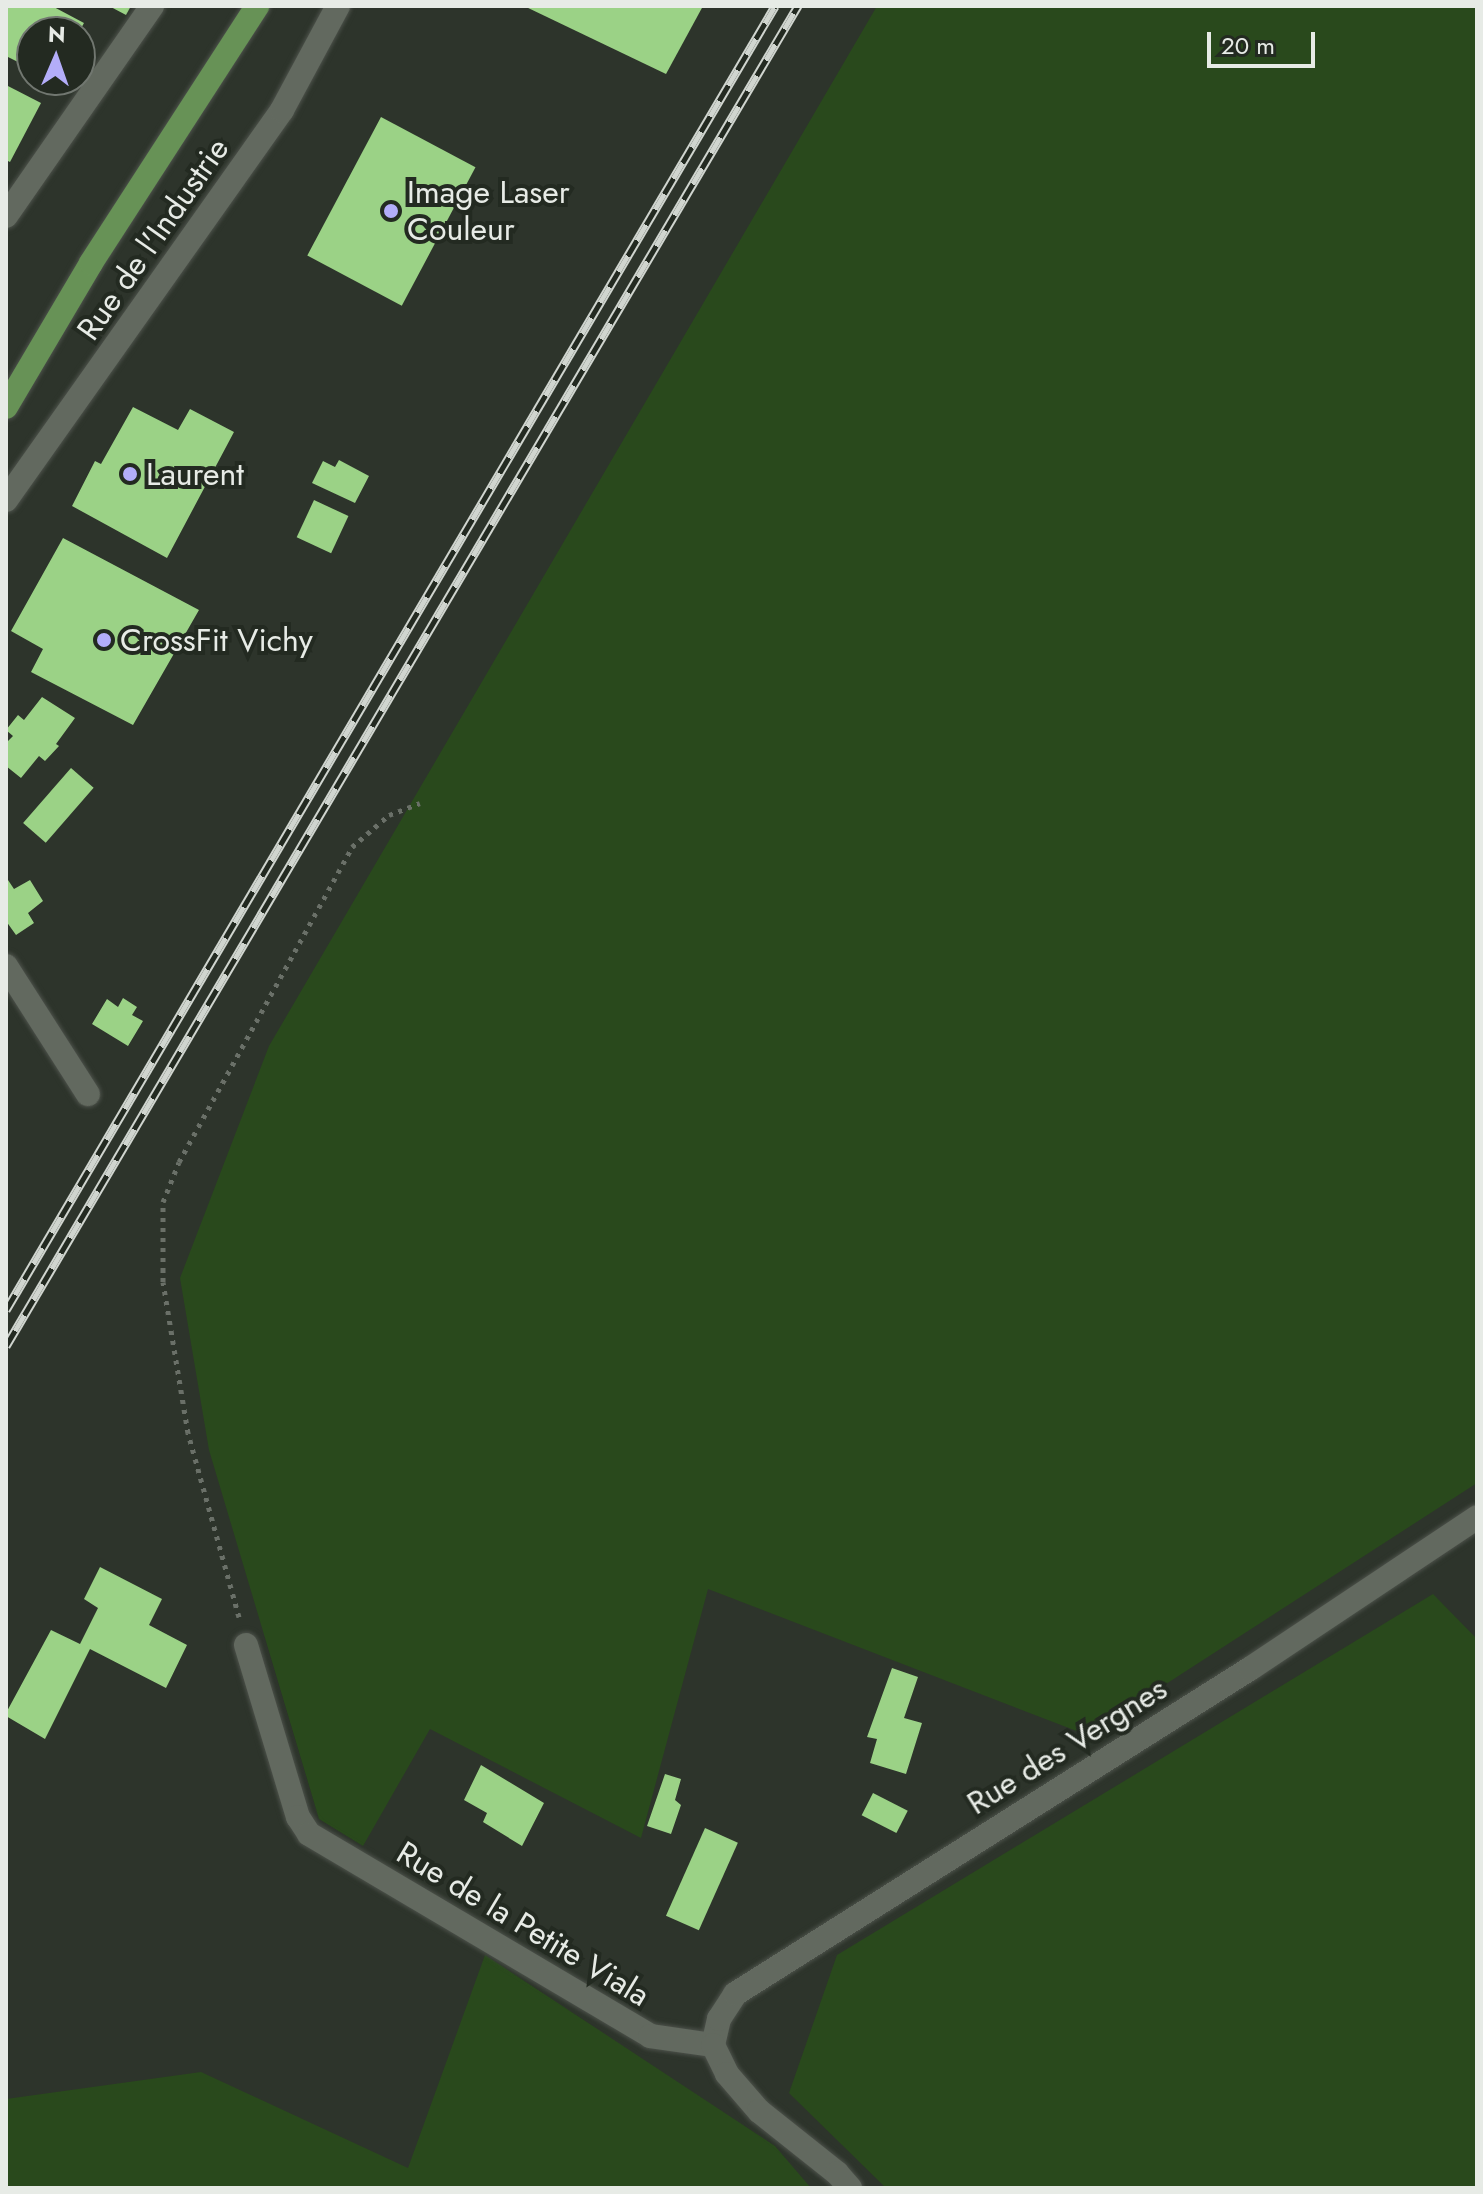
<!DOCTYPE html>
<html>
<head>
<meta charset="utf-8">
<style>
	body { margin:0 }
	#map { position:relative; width:1483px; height:2194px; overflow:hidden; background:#2d342b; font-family:Jost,sans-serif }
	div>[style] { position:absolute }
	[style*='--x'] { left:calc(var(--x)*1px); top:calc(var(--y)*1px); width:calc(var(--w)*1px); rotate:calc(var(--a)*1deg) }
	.green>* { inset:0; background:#29491c }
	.building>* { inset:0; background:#9bd286; transform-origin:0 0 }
	.path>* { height:5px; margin-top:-2.5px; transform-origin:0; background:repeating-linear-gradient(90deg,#6a7068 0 4px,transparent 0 10px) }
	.roads { filter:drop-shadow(0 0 2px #4c514a) drop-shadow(0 0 2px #4c514a) }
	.minor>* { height:24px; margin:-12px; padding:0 12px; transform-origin:12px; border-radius:12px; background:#62695f }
	.major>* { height:24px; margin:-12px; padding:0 12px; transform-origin:12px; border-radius:12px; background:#679256 }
	.rail>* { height:9px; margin-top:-4.5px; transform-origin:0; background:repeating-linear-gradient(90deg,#232a21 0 18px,#d0d5cf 0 36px); box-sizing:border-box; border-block:2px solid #d0d5cf }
	.dots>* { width:22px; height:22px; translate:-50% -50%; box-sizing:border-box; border:4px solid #232a21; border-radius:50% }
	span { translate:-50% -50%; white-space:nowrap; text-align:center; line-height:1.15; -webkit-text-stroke:8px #232a21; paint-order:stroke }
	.poi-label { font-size:32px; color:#e7ebe6 }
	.left { translate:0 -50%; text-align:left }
	.street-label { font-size:32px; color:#e7ebe6 }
	.frame { position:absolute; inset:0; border:8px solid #e7ebe6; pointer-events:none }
	.north { position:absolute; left:16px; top:16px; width:80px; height:80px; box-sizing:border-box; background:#232a21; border:2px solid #717770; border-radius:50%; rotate:2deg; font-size:22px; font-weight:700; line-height:32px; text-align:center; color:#e7ebe6 }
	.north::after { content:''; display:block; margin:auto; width:28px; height:36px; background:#b3adf9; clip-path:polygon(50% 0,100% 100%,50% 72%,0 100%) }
	.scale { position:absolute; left:1207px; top:32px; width:108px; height:36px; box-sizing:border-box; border:4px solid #e7ebe6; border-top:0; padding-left:10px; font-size:24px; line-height:28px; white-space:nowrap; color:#e7ebe6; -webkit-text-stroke:6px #232a21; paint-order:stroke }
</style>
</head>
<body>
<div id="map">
	<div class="green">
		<div style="clip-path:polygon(877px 6px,1477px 6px,1477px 1483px,1087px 1735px,708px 1589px,641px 1838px,430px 1729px,363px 1846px,319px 1819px,209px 1450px,180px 1278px,269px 1046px)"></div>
		<div style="clip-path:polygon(1433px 1594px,1477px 1639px,1477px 2188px,886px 2188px,789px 2093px,837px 1955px)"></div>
		<div style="clip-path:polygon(485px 1955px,775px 2146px,811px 2188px,6px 2188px,6px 2099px,201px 2072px,408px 2168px)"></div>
	</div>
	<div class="building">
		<div style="clip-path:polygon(6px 6px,52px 6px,84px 23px,79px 32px,32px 32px,32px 69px,6px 56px)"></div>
		<div style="clip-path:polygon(109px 6px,131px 6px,126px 15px)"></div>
		<div style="clip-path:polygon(524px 6px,703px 6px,666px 74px)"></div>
		<div style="clip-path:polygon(6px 85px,41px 103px,10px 162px,6px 160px)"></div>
		<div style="left:381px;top:117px;width:107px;height:157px;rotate:28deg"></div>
		<div style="clip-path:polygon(133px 407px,178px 430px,190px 409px,234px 432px,167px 558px,72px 506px,95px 461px,101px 464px)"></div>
		<div style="clip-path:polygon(339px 460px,369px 476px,355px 503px,312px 483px,323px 461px,335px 467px)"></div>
		<div style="left:314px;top:500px;width:38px;height:41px;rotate:25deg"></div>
		<div style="clip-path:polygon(63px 538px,199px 610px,133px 725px,31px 672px,43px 649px,11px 631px)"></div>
		<div style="clip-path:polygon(42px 697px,75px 718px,56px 744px,59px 746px,45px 761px,39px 756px,21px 778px,6px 766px,6px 743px,13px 736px,6px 730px,18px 715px,24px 720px)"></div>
		<div style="left:71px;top:768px;width:30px;height:73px;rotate:41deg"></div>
		<div style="clip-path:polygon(6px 877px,14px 889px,30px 880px,43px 901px,28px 913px,34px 923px,16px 935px,6px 921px)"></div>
		<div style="clip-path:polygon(123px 998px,137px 1007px,132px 1015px,143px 1021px,128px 1046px,92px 1024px,107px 999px,118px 1007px)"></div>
		<div style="clip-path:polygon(100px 1567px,162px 1599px,149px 1625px,187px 1645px,166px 1688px,90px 1649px,45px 1739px,6px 1716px,6px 1713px,51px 1630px,80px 1644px,98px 1608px,84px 1599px)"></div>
		<div style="clip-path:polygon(892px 1668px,918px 1677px,904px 1718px,922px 1723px,906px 1774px,870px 1763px,877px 1739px,867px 1737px)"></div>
		<div style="clip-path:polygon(481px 1765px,544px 1803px,522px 1846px,483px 1822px,487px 1813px,464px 1800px)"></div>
		<div style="clip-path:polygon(665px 1774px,681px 1779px,675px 1800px,681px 1805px,671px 1834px,647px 1826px)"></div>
		<div style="left:873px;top:1793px;width:39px;height:25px;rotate:27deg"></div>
		<div style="left:705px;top:1828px;width:36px;height:96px;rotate:24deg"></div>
	</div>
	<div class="path">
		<div style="--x:239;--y:1617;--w:191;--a:-105.5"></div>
		<div style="--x:188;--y:1433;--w:153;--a:-99.4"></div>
		<div style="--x:163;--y:1282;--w:80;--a:-90"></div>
		<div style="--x:163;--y:1202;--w:43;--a:-68.2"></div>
		<div style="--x:179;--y:1162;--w:359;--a:-61.2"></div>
		<div style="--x:352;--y:847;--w:49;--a:-40.9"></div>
		<div style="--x:389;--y:815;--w:33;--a:-21"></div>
	</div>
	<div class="roads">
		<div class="minor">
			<div style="--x:6;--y:216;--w:256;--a:-55.2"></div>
			<div style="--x:6;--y:500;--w:478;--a:-54.7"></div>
			<div style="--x:282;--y:110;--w:118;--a:-61.7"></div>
			<div style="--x:6;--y:966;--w:152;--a:57.4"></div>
			<div style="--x:246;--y:1645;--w:180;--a:73.2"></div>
			<div style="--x:298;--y:1817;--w:20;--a:57"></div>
			<div style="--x:309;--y:1834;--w:396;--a:30.6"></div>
			<div style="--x:650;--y:2036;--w:64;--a:8.1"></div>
			<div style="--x:713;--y:2045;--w:27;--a:-77"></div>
			<div style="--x:719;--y:2019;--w:30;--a:-57"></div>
			<div style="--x:735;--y:1994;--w:610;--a:-32.28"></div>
			<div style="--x:1251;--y:1668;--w:272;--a:-33.7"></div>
			<div style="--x:713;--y:2045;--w:32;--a:64"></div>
			<div style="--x:727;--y:2074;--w:49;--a:49.1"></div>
			<div style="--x:759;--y:2111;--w:100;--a:38.5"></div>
			<div style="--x:837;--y:2173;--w:20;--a:49"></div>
		</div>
		<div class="major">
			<div style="--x:6;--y:407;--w:167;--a:-59.4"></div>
			<div style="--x:91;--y:263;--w:306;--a:-57.1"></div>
		</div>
	</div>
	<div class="rail">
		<div style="--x:6;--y:1310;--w:1514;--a:-59.47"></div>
		<div style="--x:6;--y:1346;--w:1557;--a:-59.42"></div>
	</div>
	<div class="dots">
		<div style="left:391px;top:211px;background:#b3adf9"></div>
		<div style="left:130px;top:474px;background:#b3adf9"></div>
		<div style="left:104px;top:640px;background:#b3adf9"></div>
	</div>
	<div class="poi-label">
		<span class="left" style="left:407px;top:211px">Image Laser<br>Couleur</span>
		<span class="left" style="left:146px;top:474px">Laurent</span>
		<span class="left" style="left:120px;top:640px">CrossFit Vichy</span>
	</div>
	<div class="street-label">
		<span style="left:153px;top:239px;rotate:-55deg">Rue de l'Industrie</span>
		<span style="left:1067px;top:1746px;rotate:-32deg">Rue des Vergnes</span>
		<span style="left:523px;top:1924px;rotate:31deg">Rue de la Petite Viala</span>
	</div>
	<div class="frame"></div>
	<div class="north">N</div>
	<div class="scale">20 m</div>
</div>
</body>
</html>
